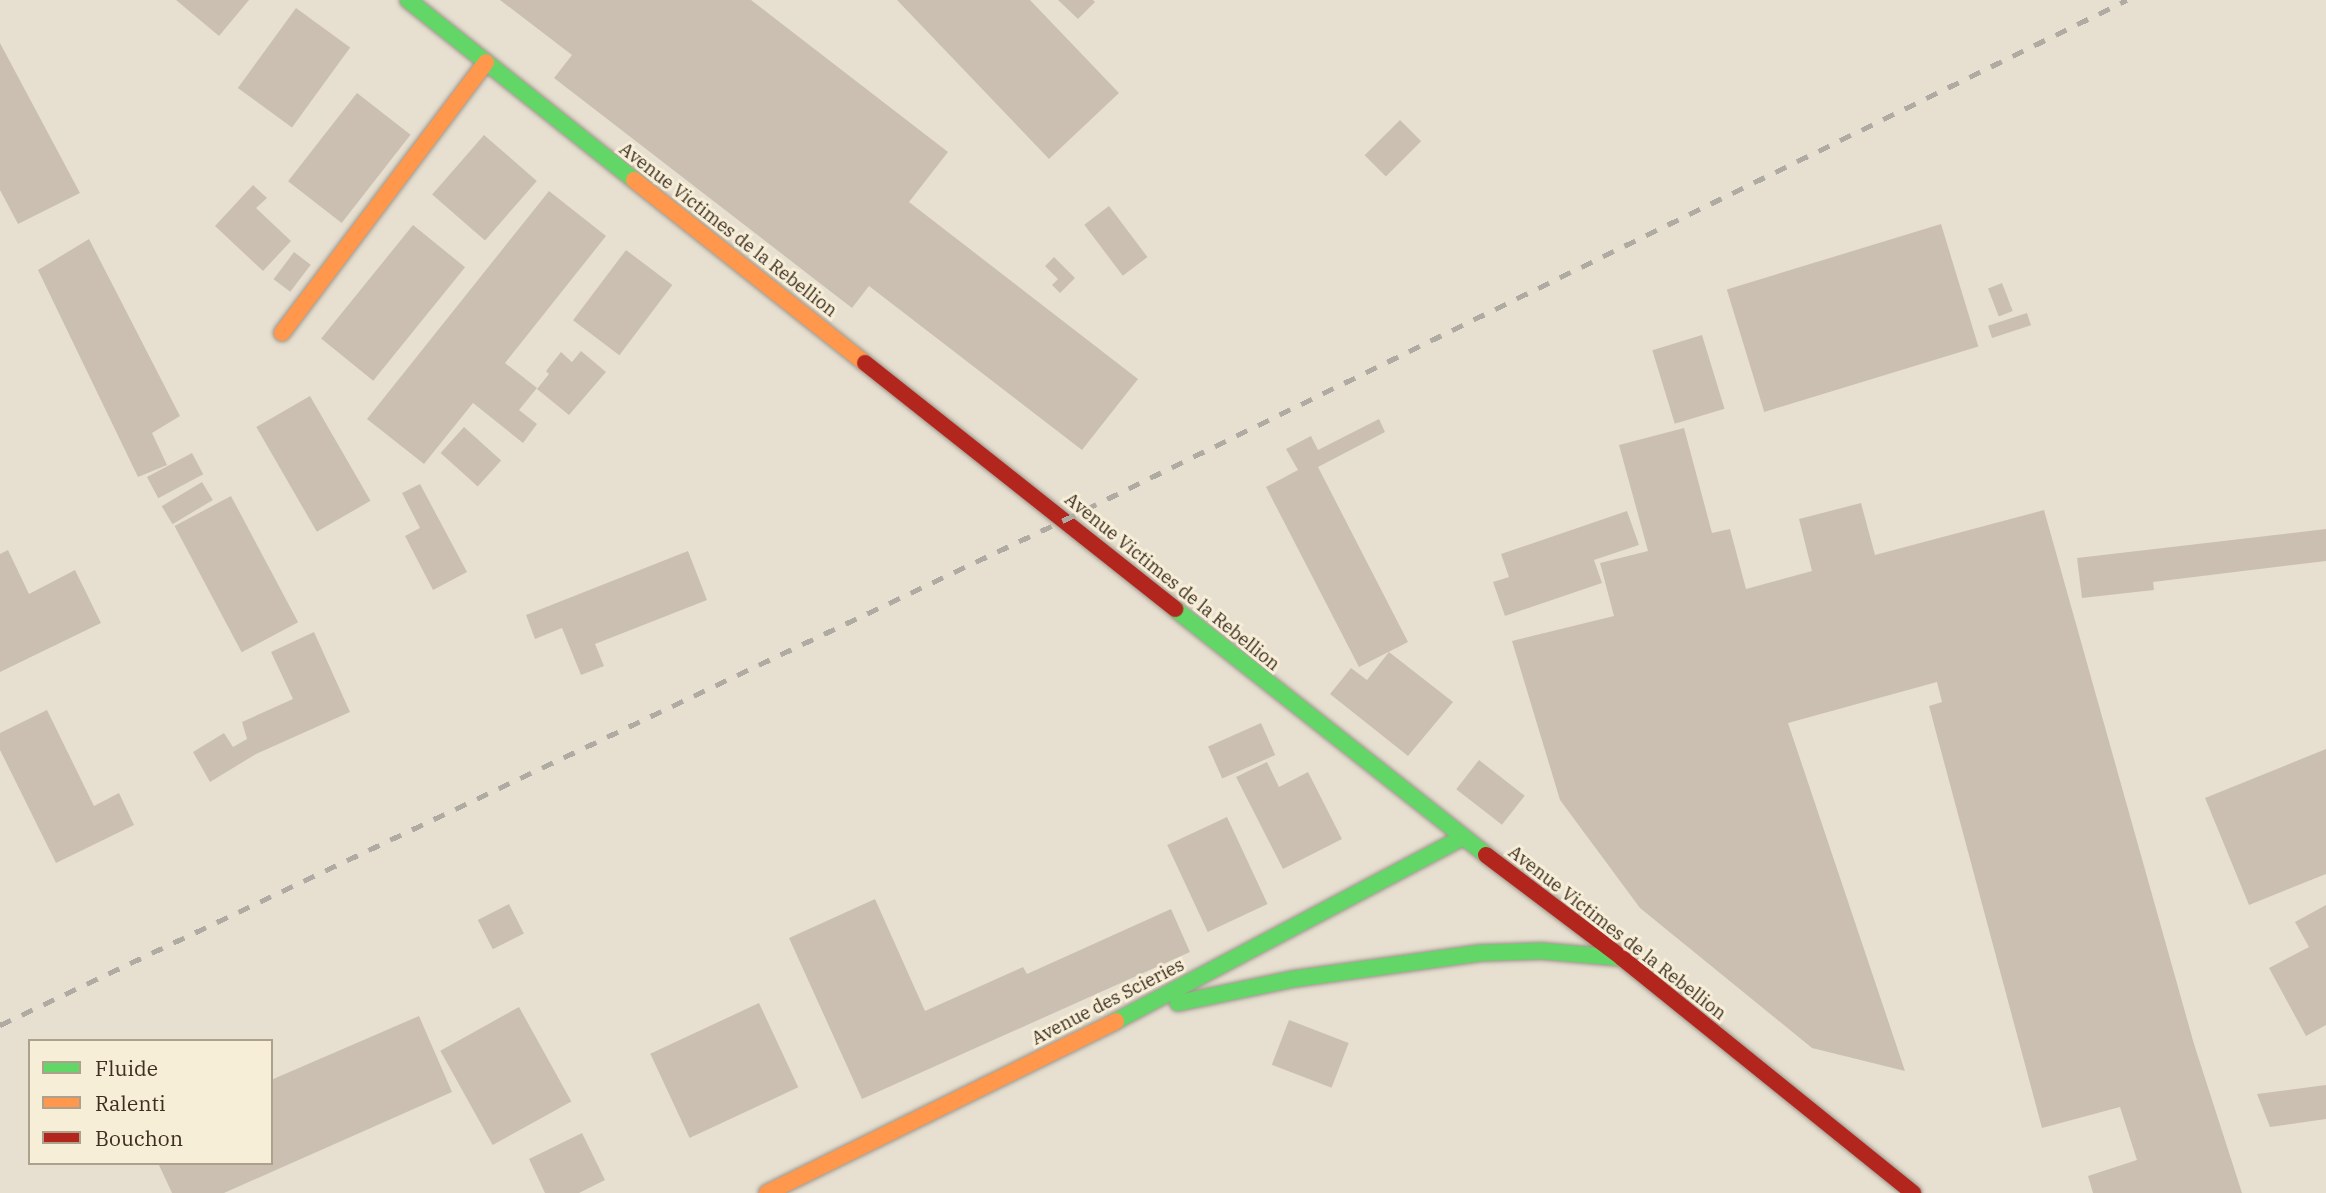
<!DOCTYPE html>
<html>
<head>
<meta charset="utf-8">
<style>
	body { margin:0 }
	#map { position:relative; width:2326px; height:1193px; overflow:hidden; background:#e7e0d1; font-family:"IBM Plex Serif",serif }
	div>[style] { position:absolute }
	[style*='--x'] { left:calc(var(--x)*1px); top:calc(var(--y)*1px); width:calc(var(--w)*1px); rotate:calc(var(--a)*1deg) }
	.building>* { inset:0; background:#cbbfb2; transform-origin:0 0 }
	.roads { filter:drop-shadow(0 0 2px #9c958a) drop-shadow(0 0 2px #9c958a) }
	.fast>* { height:16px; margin:-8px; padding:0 8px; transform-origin:8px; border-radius:8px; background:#63d668 }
	.slow>* { height:16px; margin:-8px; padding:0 8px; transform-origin:8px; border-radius:8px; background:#ff974d }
	.jam>* { height:16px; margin:-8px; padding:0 8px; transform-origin:8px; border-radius:8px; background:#b3261e }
	.rail>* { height:5px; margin-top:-2.5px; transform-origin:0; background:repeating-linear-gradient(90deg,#afaaa2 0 12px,transparent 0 24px) }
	span { translate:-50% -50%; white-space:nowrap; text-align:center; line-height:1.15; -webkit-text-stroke:6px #f7eed8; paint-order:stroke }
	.street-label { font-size:18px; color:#3d2e20 }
	.legend { position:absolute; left:28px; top:1039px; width:245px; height:126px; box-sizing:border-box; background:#f7eed8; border:2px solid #ada18e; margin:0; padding:9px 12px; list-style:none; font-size:21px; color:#3d2e20 }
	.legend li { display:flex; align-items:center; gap:14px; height:35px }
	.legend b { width:35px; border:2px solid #ada18e }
</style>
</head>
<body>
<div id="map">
	<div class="building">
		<div style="clip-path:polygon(176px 0,249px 0,219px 36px)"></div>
		<div style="clip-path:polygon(500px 0,751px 0,948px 152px,909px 202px,1138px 379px,1082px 450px,869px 286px,852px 308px,554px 78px,572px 55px)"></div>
		<div style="clip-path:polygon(897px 0,1030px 0,1119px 93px,1049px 159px)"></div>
		<div style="clip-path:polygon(1058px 0,1093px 0,1095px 2px,1078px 19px)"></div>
		<div style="left:296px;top:8px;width:67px;height:99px;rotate:36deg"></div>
		<div style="clip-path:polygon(0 43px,80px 193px,18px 224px,0 190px)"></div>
		<div style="left:357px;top:93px;width:68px;height:112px;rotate:38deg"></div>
		<div style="left:1400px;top:120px;width:30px;height:50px;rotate:45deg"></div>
		<div style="left:484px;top:135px;width:70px;height:79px;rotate:41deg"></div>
		<div style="clip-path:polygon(253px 185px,267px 198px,256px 208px,291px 241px,263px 271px,215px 226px)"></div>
		<div style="clip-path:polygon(549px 191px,606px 236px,505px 363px,537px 388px,519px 410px,537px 424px,523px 443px,473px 403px,424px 464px,367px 419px)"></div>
		<div style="left:1109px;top:206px;width:64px;height:31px;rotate:53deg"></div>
		<div style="left:1941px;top:224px;width:128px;height:224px;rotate:73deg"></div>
		<div style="left:413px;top:225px;width:67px;height:146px;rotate:39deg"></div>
		<div style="clip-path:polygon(89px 239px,180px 416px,152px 433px,167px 465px,138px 477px,38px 270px)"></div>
		<div style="left:626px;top:250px;width:58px;height:88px;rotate:37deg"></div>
		<div style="left:294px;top:252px;width:21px;height:34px;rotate:37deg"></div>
		<div style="clip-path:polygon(1054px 257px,1075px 278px,1060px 293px,1052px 285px,1058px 279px,1045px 266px)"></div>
		<div style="left:2002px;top:283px;width:30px;height:15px;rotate:69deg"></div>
		<div style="left:2027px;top:313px;width:13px;height:41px;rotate:72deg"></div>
		<div style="left:1702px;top:335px;width:77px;height:52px;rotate:73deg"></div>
		<div style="clip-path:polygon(581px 351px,606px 372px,569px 415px,537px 389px,549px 374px,546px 371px,561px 352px,572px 362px)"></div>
		<div style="left:310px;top:396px;width:121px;height:62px;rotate:60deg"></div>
		<div style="clip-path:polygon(1379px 419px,1385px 432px,1318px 467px,1408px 642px,1359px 667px,1266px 487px,1298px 470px,1286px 449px,1311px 436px,1318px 450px)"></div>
		<div style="left:464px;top:427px;width:50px;height:35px;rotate:42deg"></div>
		<div style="clip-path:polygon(1684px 428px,1712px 533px,1730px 529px,1746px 589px,1812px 571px,1799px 519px,1861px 503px,1875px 555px,2044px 510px,2194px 1044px,2242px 1193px,2093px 1193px,2088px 1176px,2137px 1160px,2120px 1107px,2042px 1128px,1929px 706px,1942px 702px,1937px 682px,1788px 723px,1905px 1071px,1812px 1048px,1640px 908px,1560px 800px,1512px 641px,1614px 616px,1600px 563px,1648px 551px,1619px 445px)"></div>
		<div style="left:192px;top:453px;width:24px;height:51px;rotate:62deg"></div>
		<div style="left:202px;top:482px;width:21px;height:47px;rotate:59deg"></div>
		<div style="clip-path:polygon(420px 484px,467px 572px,433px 590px,405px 536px,420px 528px,402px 493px)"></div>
		<div style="left:231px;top:496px;width:143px;height:64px;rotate:62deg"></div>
		<div style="clip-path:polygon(1627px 511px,1639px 545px,1594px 560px,1602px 583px,1505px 616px,1493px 582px,1509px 577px,1501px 554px)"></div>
		<div style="clip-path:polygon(2326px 529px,2326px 561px,2153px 582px,2154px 590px,2082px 598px,2077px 558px)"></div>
		<div style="clip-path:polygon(8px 550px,29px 594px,75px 570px,101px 623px,0 672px,0 554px)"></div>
		<div style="clip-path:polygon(688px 551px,707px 600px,595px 644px,604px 666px,581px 675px,562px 628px,535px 639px,526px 615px)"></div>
		<div style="clip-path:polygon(314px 632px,350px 712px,256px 754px,210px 782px,193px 752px,224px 733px,233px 747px,247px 739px,242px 722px,293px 699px,271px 652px)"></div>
		<div style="clip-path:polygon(1389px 652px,1453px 702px,1408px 756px,1330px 694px,1351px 668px,1367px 680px)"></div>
		<div style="clip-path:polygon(47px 710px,94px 806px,119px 793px,134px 825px,56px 863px,0 750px,0 733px)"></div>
		<div style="left:1261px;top:723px;width:35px;height:58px;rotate:66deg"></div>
		<div style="clip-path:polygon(2326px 749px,2326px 874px,2249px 905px,2205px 798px)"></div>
		<div style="left:1479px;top:760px;width:58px;height:37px;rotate:38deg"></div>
		<div style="clip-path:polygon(1267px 762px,1279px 787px,1308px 772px,1342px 839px,1283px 869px,1236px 777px)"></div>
		<div style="left:1227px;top:817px;width:96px;height:66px;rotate:65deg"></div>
		<div style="clip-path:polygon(875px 899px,925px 1011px,1023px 967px,1027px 974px,1171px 909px,1190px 952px,862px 1099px,789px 938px)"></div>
		<div style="left:509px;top:904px;width:33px;height:35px;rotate:63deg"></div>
		<div style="clip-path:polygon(2326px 905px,2326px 1025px,2306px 1036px,2269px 968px,2309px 947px,2295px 922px)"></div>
		<div style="left:759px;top:1003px;width:93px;height:120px;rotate:65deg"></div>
		<div style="left:519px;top:1007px;width:108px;height:90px;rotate:61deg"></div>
		<div style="clip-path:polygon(419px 1016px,452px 1092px,224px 1193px,172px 1193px,158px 1163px,271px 1163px,271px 1080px)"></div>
		<div style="left:1289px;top:1020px;width:64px;height:48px;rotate:21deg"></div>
		<div style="clip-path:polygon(2326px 1085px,2326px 1119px,2270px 1127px,2257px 1094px)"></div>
		<div style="clip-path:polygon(582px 1133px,605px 1180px,579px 1193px,545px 1193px,529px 1159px)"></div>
	</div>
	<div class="roads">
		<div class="fast">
			<div style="--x:408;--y:0;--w:289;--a:38.5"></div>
			<div style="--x:1175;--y:609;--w:397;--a:38.3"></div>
			<div style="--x:1178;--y:1003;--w:117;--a:-11.8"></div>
			<div style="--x:1293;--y:979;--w:189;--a:-7.9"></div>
			<div style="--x:1480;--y:953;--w:61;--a:-1.9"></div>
			<div style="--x:1541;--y:951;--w:81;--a:4.9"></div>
			<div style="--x:1116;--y:1021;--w:393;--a:-27.9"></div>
		</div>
		<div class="slow">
			<div style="--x:634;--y:180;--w:295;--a:38.4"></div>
			<div style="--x:282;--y:333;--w:339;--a:-53"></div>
			<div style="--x:767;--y:1193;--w:389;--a:-26.2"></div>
		</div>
		<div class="jam">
			<div style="--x:865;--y:363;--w:396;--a:38.4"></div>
			<div style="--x:1486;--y:855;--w:171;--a:37.1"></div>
			<div style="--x:1622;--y:958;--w:374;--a:38.9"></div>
		</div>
	</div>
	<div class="rail">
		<div style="--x:0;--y:1025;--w:1178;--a:-25.39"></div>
		<div style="--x:1064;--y:520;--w:1183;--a:-26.07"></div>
	</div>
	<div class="street-label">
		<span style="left:728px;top:230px;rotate:38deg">Avenue Victimes de la Rebellion</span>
		<span style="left:1172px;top:582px;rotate:39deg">Avenue Victimes de la Rebellion</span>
		<span style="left:1617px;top:933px;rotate:38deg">Avenue Victimes de la Rebellion</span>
		<span style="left:1108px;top:1002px;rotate:-27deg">Avenue des Scieries</span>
	</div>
	<ul class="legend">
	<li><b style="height:9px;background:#63d668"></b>Fluide</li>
	<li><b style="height:9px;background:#ff974d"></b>Ralenti</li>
	<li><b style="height:9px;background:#b3261e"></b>Bouchon</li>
	</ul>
</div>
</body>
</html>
